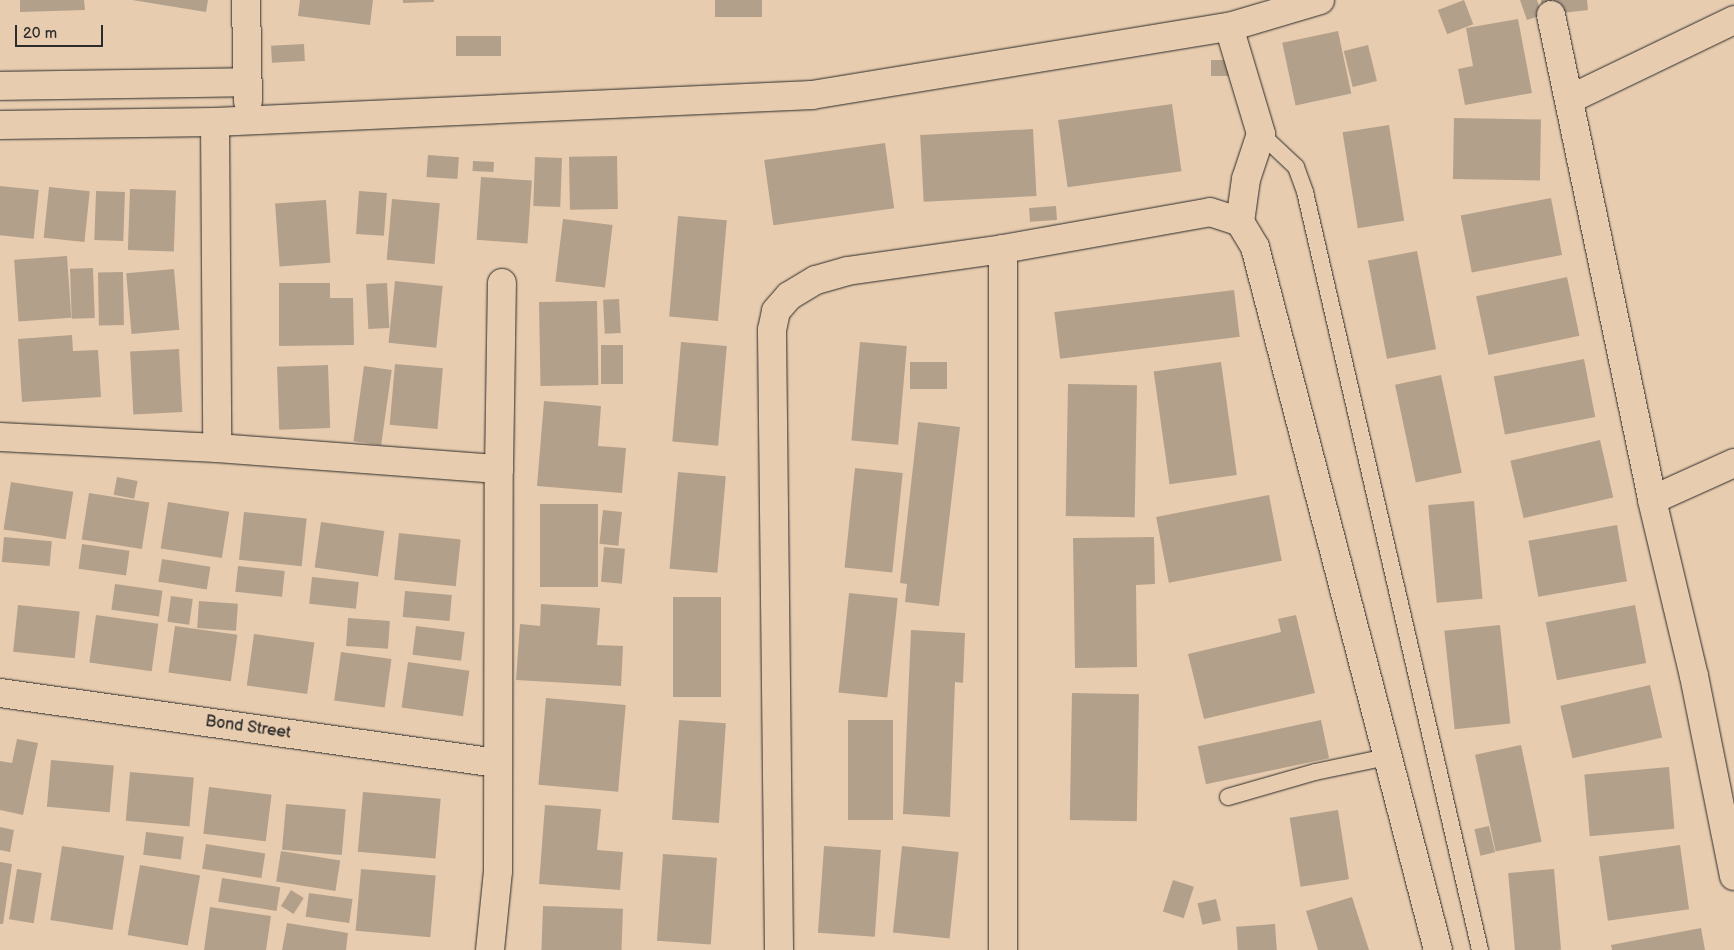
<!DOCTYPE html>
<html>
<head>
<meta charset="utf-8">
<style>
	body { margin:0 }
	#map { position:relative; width:1734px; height:950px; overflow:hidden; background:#e8ccaf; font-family:"Balsamiq Sans",sans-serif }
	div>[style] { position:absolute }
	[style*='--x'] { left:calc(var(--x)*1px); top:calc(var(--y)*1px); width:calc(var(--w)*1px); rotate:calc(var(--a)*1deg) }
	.building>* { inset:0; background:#b3a08b; transform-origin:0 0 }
	.roads { filter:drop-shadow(0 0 1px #2b2b2b) drop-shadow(0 0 1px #2b2b2b) }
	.lane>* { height:16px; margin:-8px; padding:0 8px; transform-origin:8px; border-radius:8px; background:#e8ccaf }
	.street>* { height:28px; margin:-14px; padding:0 14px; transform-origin:14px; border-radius:14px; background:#e8ccaf }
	span { translate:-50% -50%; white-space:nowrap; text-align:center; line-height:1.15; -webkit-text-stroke:4.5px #e8ccaf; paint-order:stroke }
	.street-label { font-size:16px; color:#2b2b2b }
	.scale { position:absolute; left:15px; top:25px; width:88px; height:22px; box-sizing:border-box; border:2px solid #2b2b2b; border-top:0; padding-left:6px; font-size:15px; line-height:18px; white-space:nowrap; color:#2b2b2b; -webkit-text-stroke:4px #e8ccaf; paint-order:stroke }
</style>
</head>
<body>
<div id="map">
	<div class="building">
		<div style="clip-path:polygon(20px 0,84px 0,85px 10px,20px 12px)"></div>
		<div style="clip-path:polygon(132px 0,208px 0,206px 12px)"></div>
		<div style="clip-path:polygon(300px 0,373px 0,370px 25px,298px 16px)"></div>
		<div style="clip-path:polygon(403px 0,434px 0,434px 2px,403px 3px)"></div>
		<div style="left:715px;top:0;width:47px;height:17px"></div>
		<div style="left:1464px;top:0;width:26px;height:28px;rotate:69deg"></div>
		<div style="clip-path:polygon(1520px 0,1537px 0,1542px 15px,1527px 20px)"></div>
		<div style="clip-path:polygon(1541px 0,1587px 0,1588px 10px,1545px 15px,1543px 18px)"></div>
		<div style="clip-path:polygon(1518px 19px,1532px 93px,1465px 105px,1458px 69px,1473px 66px,1466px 28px)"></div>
		<div style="left:1338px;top:31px;width:64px;height:57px;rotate:78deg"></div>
		<div style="left:456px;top:36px;width:45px;height:20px"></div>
		<div style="left:304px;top:44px;width:17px;height:33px;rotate:87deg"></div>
		<div style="left:1368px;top:45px;width:37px;height:25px;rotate:76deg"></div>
		<div style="left:1237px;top:60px;width:16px;height:26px;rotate:90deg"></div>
		<div style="left:1172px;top:104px;width:68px;height:115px;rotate:82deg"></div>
		<div style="left:1454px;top:118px;width:87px;height:61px;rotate:1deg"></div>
		<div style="left:1389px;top:125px;width:97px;height:47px;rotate:81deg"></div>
		<div style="left:1033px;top:129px;width:67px;height:113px;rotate:87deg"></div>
		<div style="left:885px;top:143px;width:66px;height:122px;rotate:82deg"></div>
		<div style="left:428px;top:155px;width:31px;height:22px;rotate:4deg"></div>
		<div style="left:617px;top:156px;width:53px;height:48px;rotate:89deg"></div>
		<div style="left:535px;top:157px;width:27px;height:49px;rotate:2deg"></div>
		<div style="left:473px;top:161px;width:21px;height:10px;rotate:3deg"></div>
		<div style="left:481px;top:177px;width:51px;height:63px;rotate:4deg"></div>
		<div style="left:0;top:186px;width:39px;height:49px;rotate:6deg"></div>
		<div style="left:49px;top:187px;width:41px;height:51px;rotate:6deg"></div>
		<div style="left:130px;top:189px;width:46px;height:61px;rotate:2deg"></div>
		<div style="left:96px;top:191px;width:29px;height:49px;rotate:2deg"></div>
		<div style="left:359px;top:191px;width:28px;height:43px;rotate:4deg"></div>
		<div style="left:1551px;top:198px;width:58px;height:92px;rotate:79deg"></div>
		<div style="left:392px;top:199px;width:48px;height:61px;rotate:5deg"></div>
		<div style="left:326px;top:200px;width:63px;height:51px;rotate:86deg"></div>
		<div style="left:1056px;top:206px;width:14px;height:27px;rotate:86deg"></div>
		<div style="left:678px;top:216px;width:49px;height:101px;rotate:5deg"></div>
		<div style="left:563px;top:219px;width:50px;height:63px;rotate:7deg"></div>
		<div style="left:1417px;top:251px;width:100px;height:50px;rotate:79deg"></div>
		<div style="left:67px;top:256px;width:62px;height:53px;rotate:86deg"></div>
		<div style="left:93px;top:268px;width:50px;height:23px;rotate:88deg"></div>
		<div style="left:174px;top:269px;width:61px;height:48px;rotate:85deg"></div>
		<div style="left:123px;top:272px;width:53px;height:25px;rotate:89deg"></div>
		<div style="left:1567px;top:277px;width:60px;height:93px;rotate:78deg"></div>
		<div style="left:395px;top:281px;width:48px;height:62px;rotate:6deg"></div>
		<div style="clip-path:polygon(279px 283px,330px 283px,330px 298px,353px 298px,354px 345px,279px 346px)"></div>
		<div style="left:387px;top:283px;width:45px;height:21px;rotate:87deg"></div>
		<div style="left:1234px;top:290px;width:47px;height:181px;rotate:83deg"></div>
		<div style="left:619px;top:299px;width:34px;height:16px;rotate:87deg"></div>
		<div style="left:597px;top:301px;width:84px;height:58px;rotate:89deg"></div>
		<div style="clip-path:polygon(72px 335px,73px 351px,98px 350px,101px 397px,22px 402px,18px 339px)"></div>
		<div style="left:681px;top:342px;width:46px;height:100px;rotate:5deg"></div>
		<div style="left:860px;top:342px;width:47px;height:99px;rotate:5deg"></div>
		<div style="left:601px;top:345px;width:22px;height:39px"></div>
		<div style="left:179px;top:349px;width:63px;height:49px;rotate:87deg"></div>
		<div style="left:1584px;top:359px;width:59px;height:92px;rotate:79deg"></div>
		<div style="left:910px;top:362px;width:37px;height:27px"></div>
		<div style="left:1221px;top:362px;width:114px;height:68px;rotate:82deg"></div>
		<div style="left:395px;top:364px;width:48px;height:61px;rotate:5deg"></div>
		<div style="left:328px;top:365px;width:63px;height:51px;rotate:88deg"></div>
		<div style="left:364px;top:366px;width:28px;height:76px;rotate:8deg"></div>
		<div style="left:1441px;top:375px;width:100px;height:47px;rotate:78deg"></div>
		<div style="left:1068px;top:384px;width:69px;height:132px;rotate:1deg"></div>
		<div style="clip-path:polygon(544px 401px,601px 406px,598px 446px,626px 448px,622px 493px,537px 486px)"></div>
		<div style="clip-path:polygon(918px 422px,960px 427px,939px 606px,905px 602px,907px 584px,900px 583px)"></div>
		<div style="left:1600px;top:440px;width:59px;height:92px;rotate:77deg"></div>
		<div style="left:855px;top:468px;width:48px;height:100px;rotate:6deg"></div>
		<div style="left:678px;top:472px;width:48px;height:97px;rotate:5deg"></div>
		<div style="left:117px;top:477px;width:21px;height:18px;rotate:11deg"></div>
		<div style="left:11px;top:482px;width:63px;height:48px;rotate:9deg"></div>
		<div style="left:89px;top:493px;width:61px;height:47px;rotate:9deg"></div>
		<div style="left:1269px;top:495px;width:67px;height:115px;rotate:79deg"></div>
		<div style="left:1474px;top:501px;width:98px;height:46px;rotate:85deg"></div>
		<div style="left:168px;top:502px;width:62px;height:47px;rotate:9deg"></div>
		<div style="left:540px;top:504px;width:58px;height:83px"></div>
		<div style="left:603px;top:510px;width:19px;height:34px;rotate:6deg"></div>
		<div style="left:244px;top:512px;width:63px;height:48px;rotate:6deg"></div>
		<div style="left:321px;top:522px;width:64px;height:46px;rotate:8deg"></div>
		<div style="left:1617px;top:525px;width:57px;height:90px;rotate:80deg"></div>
		<div style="left:399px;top:533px;width:62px;height:47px;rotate:6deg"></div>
		<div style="left:4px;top:537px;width:48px;height:25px;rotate:5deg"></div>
		<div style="clip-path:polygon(1154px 537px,1155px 584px,1136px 585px,1137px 667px,1075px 668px,1073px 538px)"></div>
		<div style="left:82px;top:544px;width:48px;height:25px;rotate:8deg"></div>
		<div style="left:604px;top:547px;width:21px;height:35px;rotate:5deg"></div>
		<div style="left:162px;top:559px;width:49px;height:23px;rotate:9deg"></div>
		<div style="left:238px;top:566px;width:47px;height:26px;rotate:6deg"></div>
		<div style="left:312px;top:577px;width:47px;height:27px;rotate:6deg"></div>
		<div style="left:115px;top:584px;width:48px;height:26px;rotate:8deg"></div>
		<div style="left:405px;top:591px;width:47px;height:26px;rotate:5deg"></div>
		<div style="left:849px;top:593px;width:49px;height:100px;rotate:6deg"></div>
		<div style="left:171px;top:596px;width:22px;height:26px;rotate:8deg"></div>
		<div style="left:673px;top:597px;width:48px;height:100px"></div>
		<div style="left:199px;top:601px;width:39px;height:27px;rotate:4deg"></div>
		<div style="clip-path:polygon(541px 604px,600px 608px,597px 645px,623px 646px,621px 686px,516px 680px,520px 624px,540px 626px)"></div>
		<div style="left:18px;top:605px;width:62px;height:47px;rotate:6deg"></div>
		<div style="left:1635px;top:605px;width:59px;height:91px;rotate:79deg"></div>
		<div style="left:96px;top:615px;width:63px;height:48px;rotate:8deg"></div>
		<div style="clip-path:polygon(1296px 615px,1315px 693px,1204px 719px,1188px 654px,1281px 632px,1278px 619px)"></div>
		<div style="left:348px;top:618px;width:42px;height:28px;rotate:4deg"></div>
		<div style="left:1500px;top:625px;width:99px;height:56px;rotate:84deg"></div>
		<div style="left:175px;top:626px;width:63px;height:47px;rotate:8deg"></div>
		<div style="left:416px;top:626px;width:49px;height:29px;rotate:7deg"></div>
		<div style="clip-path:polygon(911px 630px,965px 633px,963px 683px,955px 682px,950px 817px,903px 814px)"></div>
		<div style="left:254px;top:634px;width:61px;height:52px;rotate:8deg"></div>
		<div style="left:341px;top:652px;width:51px;height:49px;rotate:8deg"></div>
		<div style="left:408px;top:662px;width:62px;height:46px;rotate:8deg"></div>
		<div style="left:1650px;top:685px;width:54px;height:92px;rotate:77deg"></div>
		<div style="left:1072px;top:693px;width:67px;height:127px;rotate:1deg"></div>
		<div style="left:546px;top:698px;width:80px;height:87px;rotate:5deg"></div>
		<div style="left:679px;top:720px;width:47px;height:100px;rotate:4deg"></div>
		<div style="left:848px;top:720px;width:45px;height:100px"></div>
		<div style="left:1321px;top:720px;width:39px;height:126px;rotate:78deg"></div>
		<div style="clip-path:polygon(17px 739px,38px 743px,23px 815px,0 810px,0 761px,12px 763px)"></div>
		<div style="left:1521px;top:745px;width:99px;height:47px;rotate:78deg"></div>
		<div style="left:51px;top:760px;width:63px;height:47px;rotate:5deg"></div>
		<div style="left:1669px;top:767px;width:62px;height:85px;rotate:85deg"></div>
		<div style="left:130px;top:772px;width:64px;height:49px;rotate:5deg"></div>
		<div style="left:209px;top:787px;width:63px;height:47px;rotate:7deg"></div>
		<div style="left:363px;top:792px;width:78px;height:60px;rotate:5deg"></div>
		<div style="left:286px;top:804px;width:60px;height:46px;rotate:5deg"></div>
		<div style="clip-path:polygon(545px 805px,601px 809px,597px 850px,623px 852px,620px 890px,539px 884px)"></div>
		<div style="left:1338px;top:810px;width:70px;height:49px;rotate:81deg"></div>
		<div style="left:1489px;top:826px;width:27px;height:15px;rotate:77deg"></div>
		<div style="clip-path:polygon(0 827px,14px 830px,10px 852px,0 850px)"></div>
		<div style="left:146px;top:832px;width:38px;height:23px;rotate:7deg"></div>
		<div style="left:206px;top:844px;width:60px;height:25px;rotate:9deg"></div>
		<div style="left:1680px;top:845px;width:65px;height:82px;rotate:82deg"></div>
		<div style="left:62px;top:846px;width:63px;height:75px;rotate:9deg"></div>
		<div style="left:824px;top:846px;width:57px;height:87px;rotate:4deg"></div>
		<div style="left:902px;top:846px;width:57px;height:87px;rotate:6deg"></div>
		<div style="left:281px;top:851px;width:60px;height:31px;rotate:9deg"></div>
		<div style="left:663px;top:854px;width:54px;height:87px;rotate:4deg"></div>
		<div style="clip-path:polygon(0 862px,12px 864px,3px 924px,0 924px)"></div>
		<div style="left:140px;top:865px;width:61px;height:71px;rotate:10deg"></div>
		<div style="left:17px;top:869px;width:25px;height:51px;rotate:9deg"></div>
		<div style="left:361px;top:869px;width:75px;height:62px;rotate:5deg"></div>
		<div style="left:1554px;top:869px;width:81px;height:46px;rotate:85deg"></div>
		<div style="left:222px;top:878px;width:59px;height:24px;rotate:9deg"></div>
		<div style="left:1173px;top:880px;width:22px;height:33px;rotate:18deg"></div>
		<div style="left:291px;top:890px;width:15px;height:19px;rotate:32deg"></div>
		<div style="left:309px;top:893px;width:44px;height:24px;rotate:8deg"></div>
		<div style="clip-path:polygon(1352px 897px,1369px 950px,1318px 950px,1306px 911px)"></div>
		<div style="left:1216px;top:899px;width:22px;height:19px;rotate:77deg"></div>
		<div style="left:543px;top:906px;width:80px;height:44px;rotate:2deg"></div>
		<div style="clip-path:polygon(210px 907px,271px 916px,266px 950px,204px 950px)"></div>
		<div style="clip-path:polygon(287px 923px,348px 933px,346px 950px,282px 950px)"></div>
		<div style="left:1275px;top:924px;width:26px;height:39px;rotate:86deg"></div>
		<div style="clip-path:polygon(1701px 928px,1705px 950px,1612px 950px,1611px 945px)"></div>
	</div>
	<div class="roads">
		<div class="lane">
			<div style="--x:1261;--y:134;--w:48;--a:43.3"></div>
			<div style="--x:1296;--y:167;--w:27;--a:70"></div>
			<div style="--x:1305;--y:192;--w:778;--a:77"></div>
			<div style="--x:1228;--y:797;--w:91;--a:-16"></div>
			<div style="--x:1315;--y:772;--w:74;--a:-11.8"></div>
		</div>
		<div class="street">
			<div style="--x:246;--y:0;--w:101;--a:88.9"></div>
			<div style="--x:1551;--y:15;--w:495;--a:78.2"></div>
			<div style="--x:1652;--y:500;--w:181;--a:76.6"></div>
			<div style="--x:1694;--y:676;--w:204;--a:78.7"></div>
			<div style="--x:1229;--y:27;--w:112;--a:73.3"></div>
			<div style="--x:1261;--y:134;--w:47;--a:108.4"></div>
			<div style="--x:1246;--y:179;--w:43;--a:97.9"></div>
			<div style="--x:0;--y:86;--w:247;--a:-0.9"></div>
			<div style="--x:1570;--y:99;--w:182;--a:-25.7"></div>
			<div style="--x:215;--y:122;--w:326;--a:89.6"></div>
			<div style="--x:0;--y:125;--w:215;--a:-0.8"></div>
			<div style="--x:215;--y:122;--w:598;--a:-2.59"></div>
			<div style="--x:812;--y:95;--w:423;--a:-9.3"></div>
			<div style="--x:1229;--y:27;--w:95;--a:-16.5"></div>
			<div style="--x:0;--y:437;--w:217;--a:2.9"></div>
			<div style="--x:217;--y:448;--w:283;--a:4.3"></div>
			<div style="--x:1652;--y:500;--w:90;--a:-24.3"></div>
			<div style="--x:0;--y:693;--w:502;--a:8.02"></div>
			<div style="--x:490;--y:950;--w:79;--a:-84.2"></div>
			<div style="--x:498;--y:871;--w:402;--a:-89.9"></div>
			<div style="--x:499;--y:469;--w:186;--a:-89.1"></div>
			<div style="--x:779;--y:950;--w:620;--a:-90.65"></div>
			<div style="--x:772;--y:330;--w:19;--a:-78"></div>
			<div style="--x:776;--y:311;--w:20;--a:-49"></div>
			<div style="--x:789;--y:296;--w:31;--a:-31"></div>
			<div style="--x:816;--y:280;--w:32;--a:-16"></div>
			<div style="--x:847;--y:271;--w:158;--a:-8"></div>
			<div style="--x:1003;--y:249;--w:210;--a:-10.1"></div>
			<div style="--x:1210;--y:212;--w:32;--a:18"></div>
			<div style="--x:1240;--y:222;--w:29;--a:59"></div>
			<div style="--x:1255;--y:247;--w:726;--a:75.41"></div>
			<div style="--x:1003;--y:950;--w:701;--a:-90"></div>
		</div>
	</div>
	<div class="street-label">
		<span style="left:248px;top:728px;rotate:8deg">Bond Street</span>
	</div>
	<div class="scale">20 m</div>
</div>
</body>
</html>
